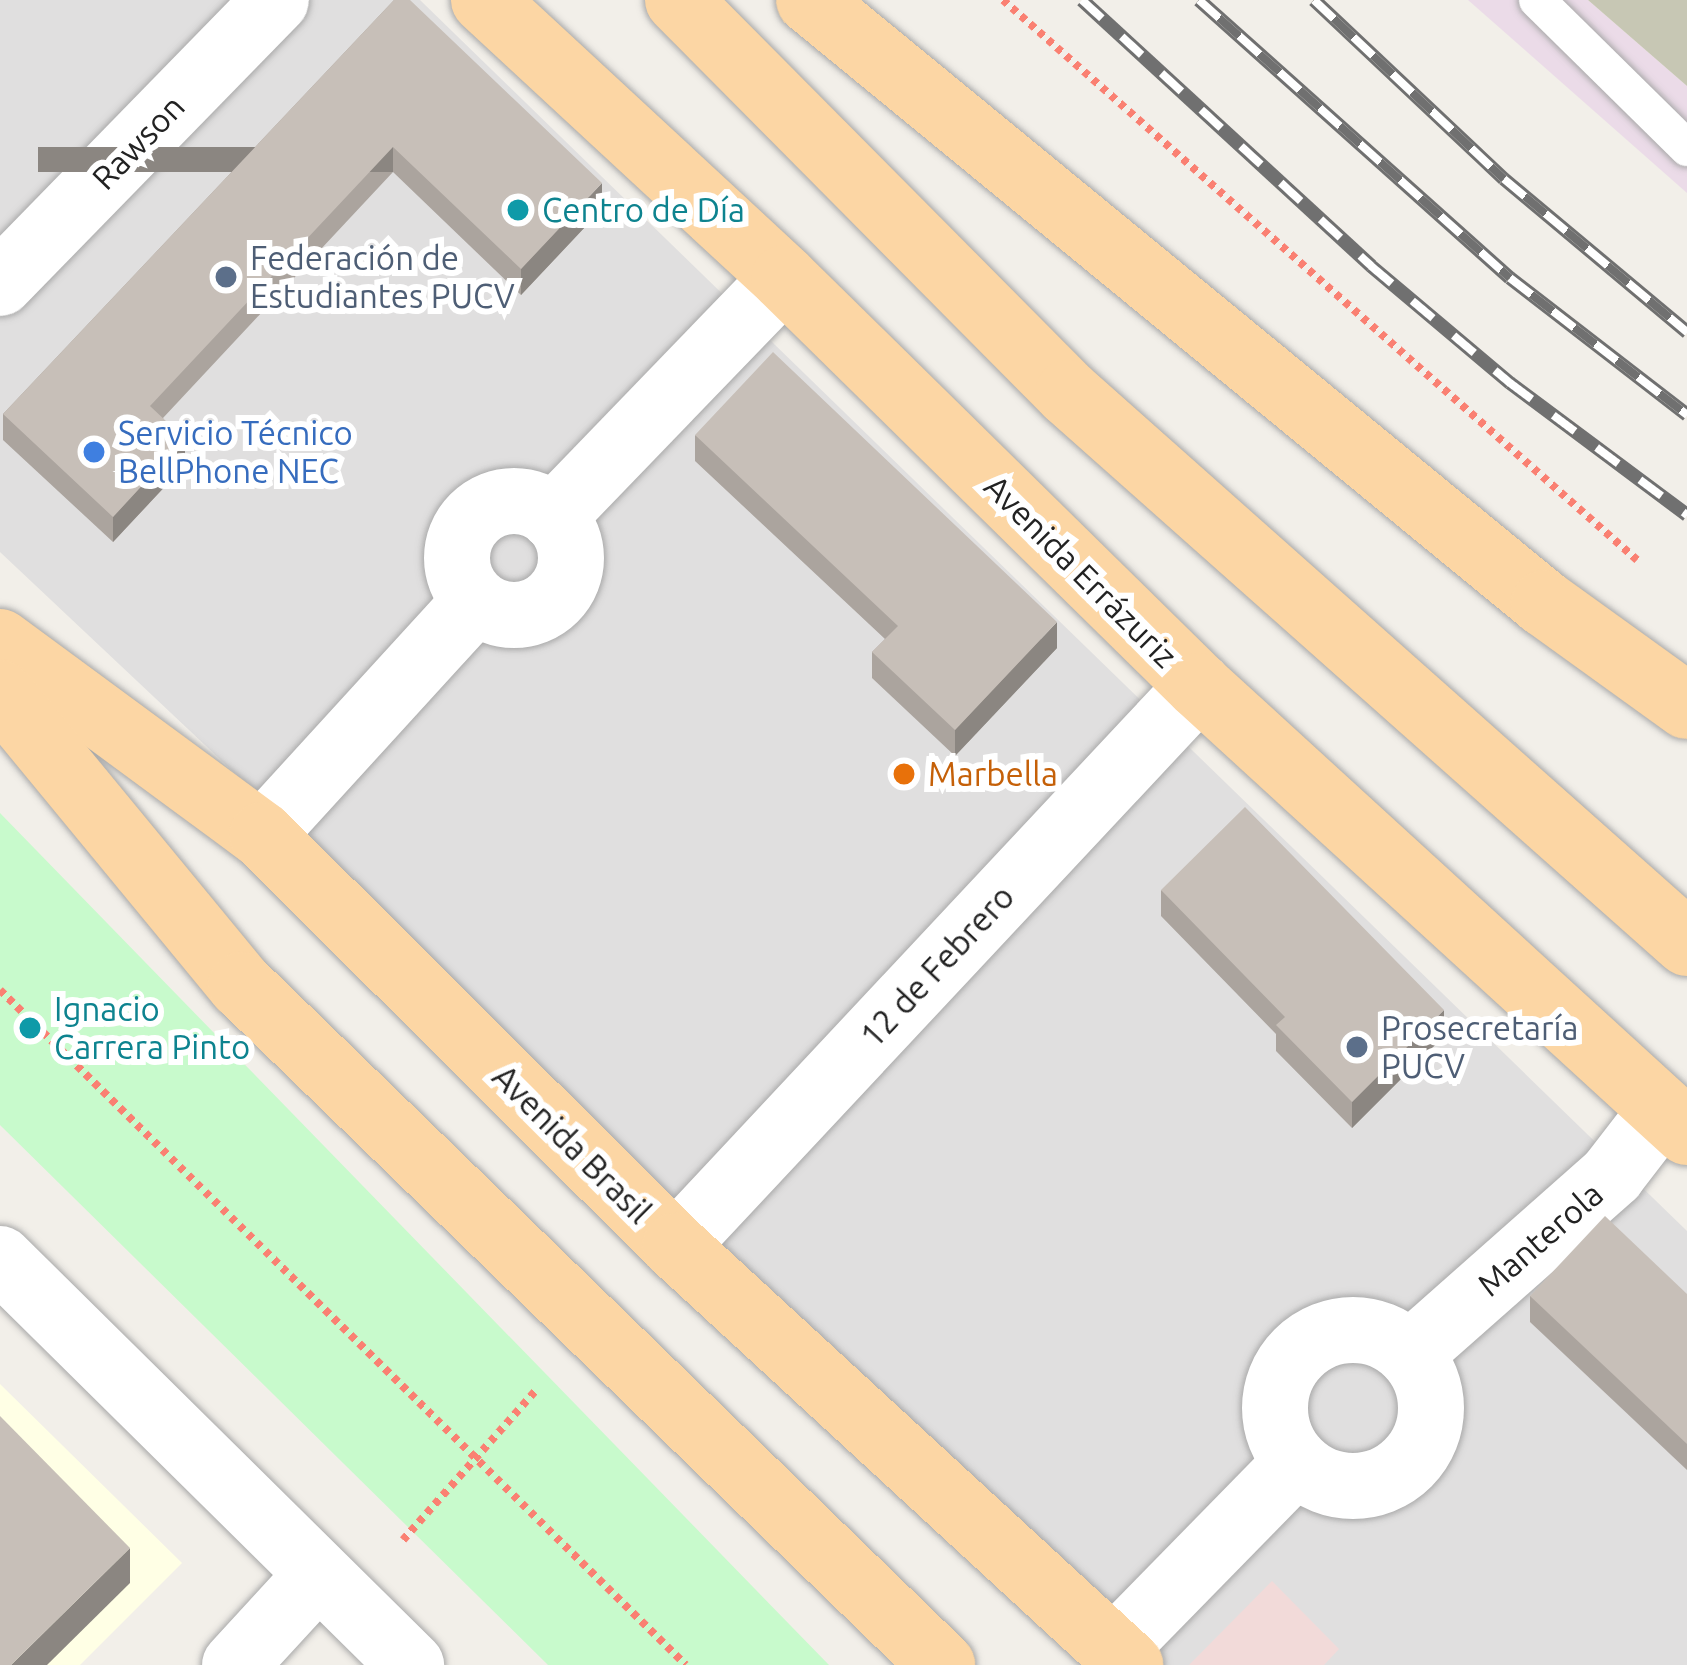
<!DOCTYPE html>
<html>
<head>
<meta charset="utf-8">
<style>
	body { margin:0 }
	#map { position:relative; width:1687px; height:1665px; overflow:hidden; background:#f2efe9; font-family:Ubuntu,sans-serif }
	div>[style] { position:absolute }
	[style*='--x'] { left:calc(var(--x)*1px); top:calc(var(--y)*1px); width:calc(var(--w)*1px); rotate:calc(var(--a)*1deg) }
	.residential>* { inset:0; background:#e0dfdf }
	.commercial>* { inset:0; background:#f2dad9 }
	.industrial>* { inset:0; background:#ebdbe8 }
	.education>* { inset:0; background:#ffffe5 }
	.construction>* { inset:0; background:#c7c7b4 }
	.park>* { inset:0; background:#c8facc }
	.path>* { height:8px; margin-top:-4px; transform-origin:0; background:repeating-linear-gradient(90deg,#fa8072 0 6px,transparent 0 12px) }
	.roads { filter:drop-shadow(0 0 3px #a9a9a9) drop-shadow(0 0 3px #a9a9a9) }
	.service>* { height:36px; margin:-18px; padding:0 18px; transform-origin:18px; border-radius:18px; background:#fff }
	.minor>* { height:66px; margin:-33px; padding:0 33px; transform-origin:33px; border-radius:33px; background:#fff }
	.minor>.ring { margin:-33px; padding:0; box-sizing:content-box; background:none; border:66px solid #fff; border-radius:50% }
	.tertiary>* { height:66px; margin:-33px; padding:0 33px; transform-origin:33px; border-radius:33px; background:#fff }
	.primary>* { height:66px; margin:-33px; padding:0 33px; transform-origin:33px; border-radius:33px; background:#fcd6a4 }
	.rail>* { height:14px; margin-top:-7px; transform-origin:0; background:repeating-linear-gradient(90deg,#fff 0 27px,#707070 0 54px); box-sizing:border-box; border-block:3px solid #707070 }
	.wall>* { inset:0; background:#aba49e }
	.shaded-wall>* { inset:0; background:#8b8681; transform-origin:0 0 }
	.building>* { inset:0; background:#c7bfb8 }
	.dots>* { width:33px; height:33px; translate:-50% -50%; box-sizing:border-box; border:6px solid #fff; border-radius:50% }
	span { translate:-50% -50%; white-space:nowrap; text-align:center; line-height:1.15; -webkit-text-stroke:12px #fff; paint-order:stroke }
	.street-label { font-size:33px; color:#222 }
	.culture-label { font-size:33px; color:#0d838f }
	.left { translate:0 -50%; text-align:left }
	.service-label { font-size:33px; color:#4e5e75 }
	.shop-label { font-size:33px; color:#366cbe }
	.food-label { font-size:33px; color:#c56008 }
</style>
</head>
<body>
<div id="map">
	<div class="residential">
		<div style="clip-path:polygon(0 0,420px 0,1687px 1231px,1687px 1665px,1132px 1665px,240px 778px,0 552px)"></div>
	</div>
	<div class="commercial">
		<div style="clip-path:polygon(1272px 1581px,1339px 1649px,1324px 1665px,1189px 1665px)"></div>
	</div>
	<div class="industrial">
		<div style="clip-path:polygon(1468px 0,1588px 0,1687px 86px,1687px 193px)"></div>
	</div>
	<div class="education">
		<div style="clip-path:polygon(0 1384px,182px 1563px,80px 1665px,0 1665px)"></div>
	</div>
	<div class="construction">
		<div style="clip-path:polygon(1588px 0,1687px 0,1687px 86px)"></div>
	</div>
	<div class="park">
		<div style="clip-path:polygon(0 813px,829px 1665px,548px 1665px,0 1125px)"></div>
	</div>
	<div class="path">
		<div style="--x:1003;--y:0;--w:846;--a:41.45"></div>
		<div style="--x:0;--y:990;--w:962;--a:44.54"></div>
		<div style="--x:403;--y:1540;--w:200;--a:-48.4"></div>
	</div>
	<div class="roads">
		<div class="service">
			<div style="--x:1537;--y:0;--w:211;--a:44.6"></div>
		</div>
		<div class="minor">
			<div style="--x:0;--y:283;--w:395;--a:-45.7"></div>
			<div class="ring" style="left:457px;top:501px;width:48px;height:48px"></div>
			<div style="--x:553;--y:517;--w:332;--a:-46"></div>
			<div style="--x:262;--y:835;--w:317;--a:-47.6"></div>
			<div style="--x:675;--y:1246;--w:767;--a:-46.9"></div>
			<div class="ring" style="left:1275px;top:1330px;width:90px;height:90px"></div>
			<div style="--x:1410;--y:1354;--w:270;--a:-41.5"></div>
			<div style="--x:1612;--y:1175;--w:77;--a:-52.4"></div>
			<div style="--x:1114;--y:1649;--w:260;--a:-45.6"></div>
			<div style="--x:235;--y:1665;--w:120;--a:-47.4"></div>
		</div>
		<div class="tertiary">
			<div style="--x:0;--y:1259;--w:578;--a:44.65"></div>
		</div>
		<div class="primary">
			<div style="--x:484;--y:0;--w:409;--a:42.8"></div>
			<div style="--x:784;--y:278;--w:582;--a:44.51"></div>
			<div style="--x:1199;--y:686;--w:661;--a:42.43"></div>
			<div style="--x:678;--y:0;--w:554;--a:45.22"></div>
			<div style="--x:1068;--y:393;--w:828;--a:41.62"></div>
			<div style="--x:809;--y:0;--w:951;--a:39.37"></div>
			<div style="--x:1544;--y:603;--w:176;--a:35.8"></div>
			<div style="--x:0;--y:642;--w:325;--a:36.4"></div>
			<div style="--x:262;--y:835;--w:583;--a:44.86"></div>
			<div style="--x:675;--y:1246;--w:619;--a:42.64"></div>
			<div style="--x:0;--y:693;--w:379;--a:50.5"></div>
			<div style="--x:241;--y:985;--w:977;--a:44.13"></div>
		</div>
	</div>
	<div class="rail">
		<div style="--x:1082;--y:0;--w:393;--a:42.6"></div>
		<div style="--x:1371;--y:266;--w:182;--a:40.1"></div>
		<div style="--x:1510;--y:383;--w:221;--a:36.7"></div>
		<div style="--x:1199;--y:0;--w:417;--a:41.8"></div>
		<div style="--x:1510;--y:278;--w:224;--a:37.7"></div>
		<div style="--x:1314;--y:0;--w:261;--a:43.3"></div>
		<div style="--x:1504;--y:179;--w:239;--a:39.9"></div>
	</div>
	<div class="wall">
		<div style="clip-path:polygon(394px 0,602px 209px,521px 295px,393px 172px,163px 418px,185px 465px,113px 542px,3px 440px,3px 414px)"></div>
		<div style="clip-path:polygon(695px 435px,1057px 648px,955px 756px,872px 678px,872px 652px,885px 639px,695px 461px)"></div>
		<div style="clip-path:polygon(1161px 890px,1444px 1036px,1352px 1128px,1276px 1051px,1276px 1034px,1161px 916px)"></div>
		<div style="clip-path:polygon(1687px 1294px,1687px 1470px,1530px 1322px,1530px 1296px)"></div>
	</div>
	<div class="shaded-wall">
		<div style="left:393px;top:147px;width:25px;height:355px;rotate:90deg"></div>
		<div style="clip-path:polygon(602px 183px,602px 209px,521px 295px,521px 269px)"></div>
		<div style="clip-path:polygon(185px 439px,185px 465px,113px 542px,113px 517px)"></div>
		<div style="clip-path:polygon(1057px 622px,1057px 648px,955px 756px,955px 730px)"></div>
		<div style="clip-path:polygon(1444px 1010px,1444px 1036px,1352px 1128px,1352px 1102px)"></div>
		<div style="clip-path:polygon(130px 1548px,130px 1583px,47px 1665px,11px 1665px)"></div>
	</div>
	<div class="building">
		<div style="clip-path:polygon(394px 0,410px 0,602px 183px,521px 269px,393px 147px,150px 406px,185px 439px,113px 517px,3px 414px)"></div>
		<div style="clip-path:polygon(773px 352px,1057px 622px,955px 730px,872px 652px,898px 626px,695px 435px)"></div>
		<div style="clip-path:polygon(1245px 807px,1444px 1010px,1352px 1102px,1276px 1025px,1285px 1017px,1161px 890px)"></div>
		<div style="clip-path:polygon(1605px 1216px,1687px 1294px,1687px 1444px,1530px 1296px)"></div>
		<div style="clip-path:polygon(0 1416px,130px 1548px,11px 1665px,0 1665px)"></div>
	</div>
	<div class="dots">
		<div style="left:518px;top:210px;background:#0f9aa8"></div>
		<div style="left:226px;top:277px;background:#5c6f8a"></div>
		<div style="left:94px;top:452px;background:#3f7fe0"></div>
		<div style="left:904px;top:774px;background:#e8710a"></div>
		<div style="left:30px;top:1028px;background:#0f9aa8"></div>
		<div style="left:1357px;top:1047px;background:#5c6f8a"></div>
	</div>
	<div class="street-label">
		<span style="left:138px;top:142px;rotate:-46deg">Rawson</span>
		<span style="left:1081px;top:571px;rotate:45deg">Avenida Errázuriz</span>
		<span style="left:937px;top:966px;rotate:-47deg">12 de Febrero</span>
		<span style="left:572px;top:1144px;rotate:45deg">Avenida Brasil</span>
		<span style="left:1540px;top:1239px;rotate:-41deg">Manterola</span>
	</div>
	<div class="culture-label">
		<span class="left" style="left:542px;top:210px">Centro de Día</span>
		<span class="left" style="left:54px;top:1028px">Ignacio<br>Carrera Pinto</span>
	</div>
	<div class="service-label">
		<span class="left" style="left:250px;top:277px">Federación de<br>Estudiantes PUCV</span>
		<span class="left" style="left:1381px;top:1047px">Prosecretaría<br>PUCV</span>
	</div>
	<div class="shop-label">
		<span class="left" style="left:118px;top:452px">Servicio Técnico<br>BellPhone NEC</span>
	</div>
	<div class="food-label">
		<span class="left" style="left:928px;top:774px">Marbella</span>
	</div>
</div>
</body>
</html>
